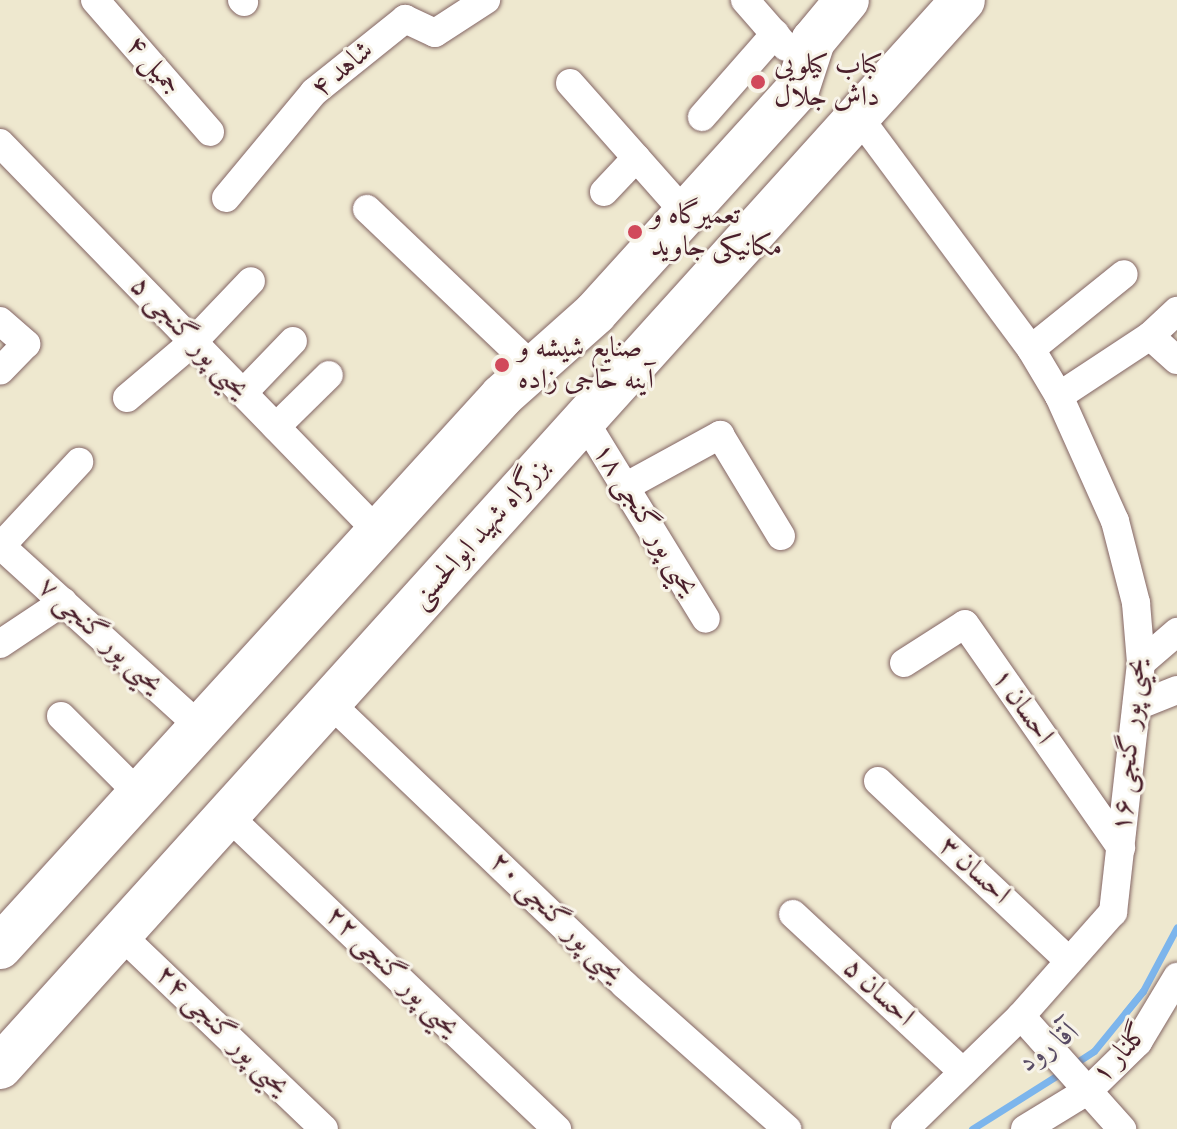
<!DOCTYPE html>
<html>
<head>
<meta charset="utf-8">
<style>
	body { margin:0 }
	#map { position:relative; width:1177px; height:1129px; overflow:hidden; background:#eee8cf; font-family:"Sorts Mill Goudy",Amiri,serif }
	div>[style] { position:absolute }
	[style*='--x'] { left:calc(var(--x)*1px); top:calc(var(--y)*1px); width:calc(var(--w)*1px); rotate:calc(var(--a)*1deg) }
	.stream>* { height:7px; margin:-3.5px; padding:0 3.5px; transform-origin:3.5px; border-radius:3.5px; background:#7cb5ec }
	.roads { filter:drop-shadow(0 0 2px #836564) drop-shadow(0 0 2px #836564) }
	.street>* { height:28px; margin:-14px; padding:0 14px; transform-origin:14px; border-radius:14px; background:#fff }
	.primary>* { height:44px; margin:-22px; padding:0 22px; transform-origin:22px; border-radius:22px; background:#fff }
	.dots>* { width:22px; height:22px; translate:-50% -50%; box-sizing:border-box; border:4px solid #f7f3e8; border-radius:50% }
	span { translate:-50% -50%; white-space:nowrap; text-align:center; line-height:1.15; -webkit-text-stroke:6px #f7f3e8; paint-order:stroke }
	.street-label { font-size:28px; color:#4a1f2b }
	.poi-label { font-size:28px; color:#4a1f2b }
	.left { translate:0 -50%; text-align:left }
	.water-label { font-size:30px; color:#594c65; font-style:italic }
</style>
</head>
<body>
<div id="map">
	<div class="stream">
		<div style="--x:1143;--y:991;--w:72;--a:-62"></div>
		<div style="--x:1071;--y:1066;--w:27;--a:-33"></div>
		<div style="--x:1094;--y:1051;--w:77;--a:-50.8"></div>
		<div style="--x:1143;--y:991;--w:28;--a:129"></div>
		<div style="--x:972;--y:1129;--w:105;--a:-32.2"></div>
	</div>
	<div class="roads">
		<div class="street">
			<div style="--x:95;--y:0;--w:175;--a:48.9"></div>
			<div style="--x:242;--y:0;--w:3;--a:45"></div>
			<div style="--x:745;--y:0;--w:62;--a:48.9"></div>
			<div style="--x:570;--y:83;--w:174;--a:48.5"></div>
			<div style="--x:858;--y:116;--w:290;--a:53.4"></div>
			<div style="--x:1031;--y:349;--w:55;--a:59.2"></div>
			<div style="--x:1059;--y:396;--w:137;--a:65.9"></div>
			<div style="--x:1115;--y:521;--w:85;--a:75.6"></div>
			<div style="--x:1136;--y:603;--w:60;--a:85.2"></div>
			<div style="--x:1141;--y:663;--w:251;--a:96.4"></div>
			<div style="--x:1113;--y:912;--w:139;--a:131.5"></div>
			<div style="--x:1021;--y:1016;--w:162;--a:135.8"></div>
			<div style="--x:702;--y:117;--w:111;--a:-48.7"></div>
			<div style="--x:0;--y:143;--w:542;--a:45.82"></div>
			<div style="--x:604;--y:192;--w:47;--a:-46.7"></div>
			<div style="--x:226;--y:198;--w:138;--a:-50.3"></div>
			<div style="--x:314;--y:92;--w:117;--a:-38.7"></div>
			<div style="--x:405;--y:19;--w:33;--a:25"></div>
			<div style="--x:435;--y:33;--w:61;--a:-32.9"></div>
			<div style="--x:367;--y:209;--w:229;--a:43.6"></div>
			<div style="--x:0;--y:321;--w:35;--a:41"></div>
			<div style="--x:26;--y:344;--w:37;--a:134"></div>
			<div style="--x:1150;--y:336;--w:36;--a:42"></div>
			<div style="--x:1031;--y:349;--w:119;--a:-38.9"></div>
			<div style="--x:243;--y:393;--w:72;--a:-46.1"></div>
			<div style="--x:1059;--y:396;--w:109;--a:-33.4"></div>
			<div style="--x:1150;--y:336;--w:37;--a:-43"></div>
			<div style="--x:127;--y:398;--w:87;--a:-40.3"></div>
			<div style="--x:193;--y:342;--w:84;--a:-46.4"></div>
			<div style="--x:584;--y:420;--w:233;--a:58.5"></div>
			<div style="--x:276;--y:427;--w:74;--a:-44.5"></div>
			<div style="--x:623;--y:488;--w:111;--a:-28.7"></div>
			<div style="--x:720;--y:435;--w:118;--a:58.9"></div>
			<div style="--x:0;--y:545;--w:270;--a:42.3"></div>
			<div style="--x:1;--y:546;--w:115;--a:-47.1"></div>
			<div style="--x:0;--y:644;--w:76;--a:-33.7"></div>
			<div style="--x:904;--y:663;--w:72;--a:-32.6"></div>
			<div style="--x:965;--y:624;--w:273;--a:55.1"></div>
			<div style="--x:1141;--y:663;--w:48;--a:-40.7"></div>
			<div style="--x:329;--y:702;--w:410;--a:43.7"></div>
			<div style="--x:625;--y:985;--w:217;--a:41.6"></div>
			<div style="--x:1137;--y:706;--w:43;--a:-21.8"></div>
			<div style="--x:61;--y:716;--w:110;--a:45"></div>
			<div style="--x:878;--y:781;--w:262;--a:43.3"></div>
			<div style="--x:227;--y:815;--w:456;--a:43.6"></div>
			<div style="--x:793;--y:914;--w:232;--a:42.9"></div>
			<div style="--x:120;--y:934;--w:282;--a:43.7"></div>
			<div style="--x:1021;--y:1016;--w:152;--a:48.2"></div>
			<div style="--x:1025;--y:1129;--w:75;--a:-31.4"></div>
			<div style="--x:1089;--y:1090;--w:69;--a:-44.4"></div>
			<div style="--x:1138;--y:1042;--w:76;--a:-59"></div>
		</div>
		<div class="primary">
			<div style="--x:0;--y:947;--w:745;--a:-47.66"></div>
			<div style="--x:502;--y:396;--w:125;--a:-41.7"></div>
			<div style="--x:595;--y:313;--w:301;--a:-47.8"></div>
			<div style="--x:797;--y:90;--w:52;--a:-71.9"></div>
			<div style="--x:813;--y:41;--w:53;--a:-50.3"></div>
			<div style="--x:0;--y:1067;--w:1437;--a:-47.93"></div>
		</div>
	</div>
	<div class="dots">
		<div style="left:758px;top:82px;background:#d1495b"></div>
		<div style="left:635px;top:232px;background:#d1495b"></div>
		<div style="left:502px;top:365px;background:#d1495b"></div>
	</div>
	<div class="street-label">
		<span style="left:153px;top:66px;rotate:49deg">جمیل ۴</span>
		<span style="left:343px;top:70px;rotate:-40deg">شاهد ۴</span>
		<span style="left:189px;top:338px;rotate:46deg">یحیی پور گنجی ۵</span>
		<span style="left:645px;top:520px;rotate:58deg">یحیی پور گنجی ۱۸</span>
		<span style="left:481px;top:534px;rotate:-48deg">بزرگراه شهید ابوالحسنی</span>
		<span style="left:100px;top:636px;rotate:42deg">یحیی پور گنجی ۷</span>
		<span style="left:1022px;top:707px;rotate:55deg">احسان ۱</span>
		<span style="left:1130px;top:745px;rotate:-85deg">یحیی پور گنجی ۱۶</span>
		<span style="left:974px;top:871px;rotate:43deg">احسان ۳</span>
		<span style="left:556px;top:918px;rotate:44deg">یحیی پور گنجی ۲۰</span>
		<span style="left:392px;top:972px;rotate:44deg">یحیی پور گنجی ۲۲</span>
		<span style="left:878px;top:993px;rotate:43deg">احسان ۵</span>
		<span style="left:222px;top:1031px;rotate:44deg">یحیی پور گنجی ۲۴</span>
		<span style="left:1121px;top:1054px;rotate:-48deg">گلنار ۱</span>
	</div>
	<div class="poi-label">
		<span class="left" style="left:774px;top:82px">کباب کیلویی<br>داش جلال</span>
		<span class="left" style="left:651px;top:232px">تعمیرگاه و<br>مکانیکی جاوید</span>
		<span class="left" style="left:518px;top:365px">صنایع شیشه و<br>آینه حاجی زاده</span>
	</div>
	<div class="water-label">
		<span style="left:1050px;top:1048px;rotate:-35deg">آقا رود</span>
	</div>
</div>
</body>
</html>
